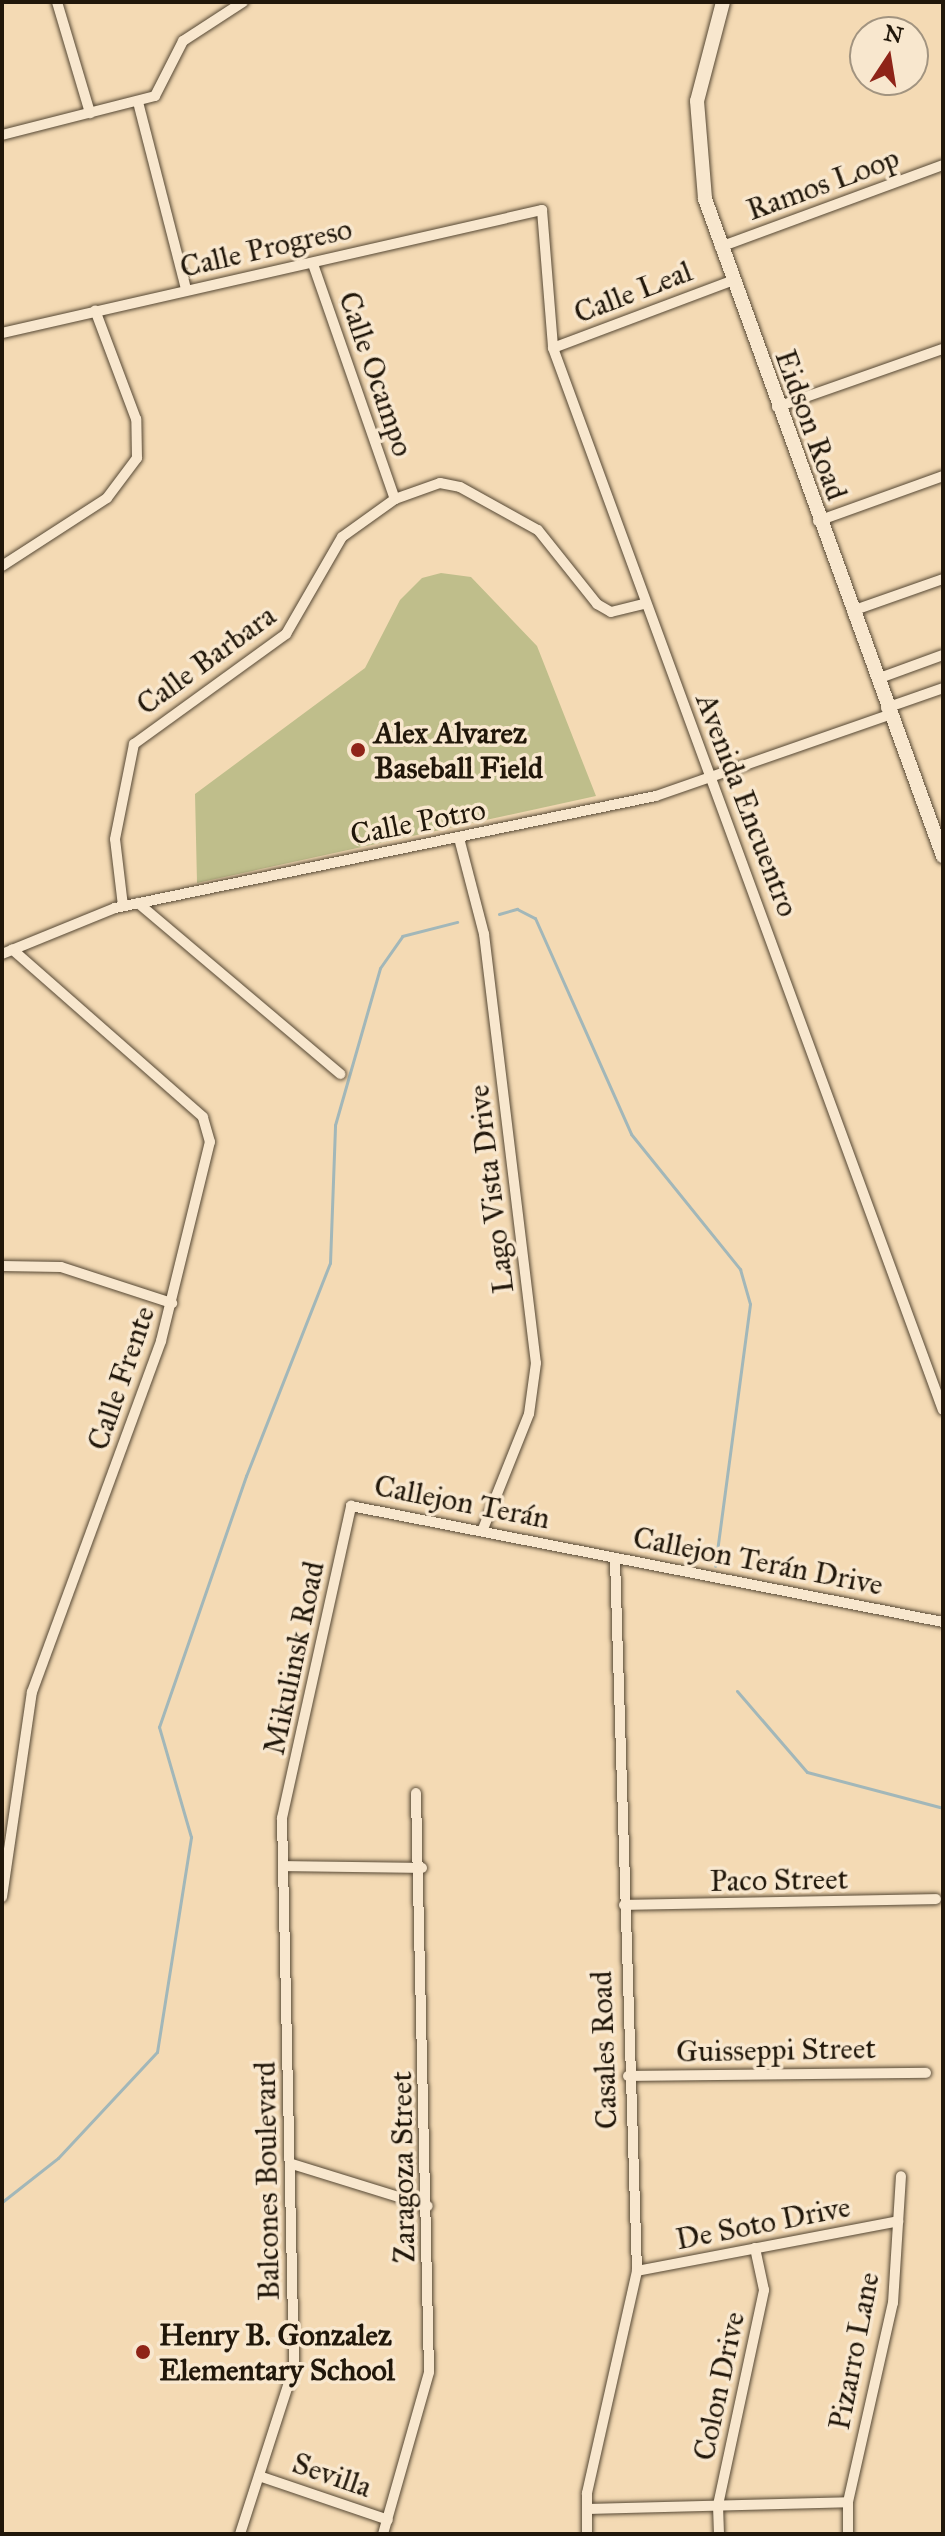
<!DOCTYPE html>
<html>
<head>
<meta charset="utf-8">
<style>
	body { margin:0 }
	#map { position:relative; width:945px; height:2536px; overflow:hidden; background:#f4dab4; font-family:"IM FELL Great Primer",serif }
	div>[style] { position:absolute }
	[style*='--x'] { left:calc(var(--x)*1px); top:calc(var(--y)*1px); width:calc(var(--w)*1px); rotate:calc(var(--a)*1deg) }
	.green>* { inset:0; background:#bfbe8b }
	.stream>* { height:3px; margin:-1.5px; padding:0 1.5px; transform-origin:1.5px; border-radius:1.5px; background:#a2b7b9 }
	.roads { filter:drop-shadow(0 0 2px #564834) drop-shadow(0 0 2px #564834) }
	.street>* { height:10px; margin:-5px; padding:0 5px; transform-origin:5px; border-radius:5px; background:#f8e7ce }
	.secondary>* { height:14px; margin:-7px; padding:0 7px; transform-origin:7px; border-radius:7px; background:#f8e7ce }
	.dots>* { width:22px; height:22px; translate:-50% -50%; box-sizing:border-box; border:4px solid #f8e7ce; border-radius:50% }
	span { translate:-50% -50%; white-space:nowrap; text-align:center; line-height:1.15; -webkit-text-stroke:7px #f8e7ce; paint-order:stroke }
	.street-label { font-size:30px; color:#21170a }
	.poi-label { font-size:30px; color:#21170a; font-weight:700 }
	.left { translate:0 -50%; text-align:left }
	.frame { position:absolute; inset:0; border:4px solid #21170a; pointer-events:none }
	.north { position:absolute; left:849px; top:16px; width:80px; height:80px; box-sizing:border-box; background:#f8e7ce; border:2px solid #a29480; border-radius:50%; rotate:12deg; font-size:22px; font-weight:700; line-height:32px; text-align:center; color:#21170a }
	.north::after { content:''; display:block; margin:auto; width:28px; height:36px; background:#8f2418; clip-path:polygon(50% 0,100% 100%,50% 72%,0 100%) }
</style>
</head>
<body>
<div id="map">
	<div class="green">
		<div style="clip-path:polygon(441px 573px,471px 577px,537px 646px,596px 796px,197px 883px,195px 794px,365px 668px,400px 600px,422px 578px)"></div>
	</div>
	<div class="stream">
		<div style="--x:499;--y:914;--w:19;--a:-16"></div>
		<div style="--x:517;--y:909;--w:20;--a:27"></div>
		<div style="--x:535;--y:918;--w:236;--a:66"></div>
		<div style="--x:631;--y:1134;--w:174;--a:51.1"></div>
		<div style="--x:740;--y:1269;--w:36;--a:74"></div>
		<div style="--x:750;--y:1304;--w:264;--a:97.6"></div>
		<div style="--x:737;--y:1691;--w:107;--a:49.2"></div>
		<div style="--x:807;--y:1772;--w:141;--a:14.8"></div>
		<div style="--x:2;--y:2202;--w:71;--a:-38.2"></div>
		<div style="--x:58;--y:2158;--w:145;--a:-47"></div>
		<div style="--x:157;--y:2052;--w:218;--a:-81"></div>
		<div style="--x:191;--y:1837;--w:115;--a:-106.2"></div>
		<div style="--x:159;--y:1727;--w:266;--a:-70.9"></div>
		<div style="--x:246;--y:1476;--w:229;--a:-68.5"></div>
		<div style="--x:330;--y:1263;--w:138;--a:-87.9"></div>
		<div style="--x:335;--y:1125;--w:163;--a:-74"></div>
		<div style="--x:380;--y:968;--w:39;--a:-55"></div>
		<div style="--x:402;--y:936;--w:57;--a:-14.3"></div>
	</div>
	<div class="roads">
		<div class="street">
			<div style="--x:57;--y:2;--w:116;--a:73.4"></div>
			<div style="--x:138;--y:102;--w:193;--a:75.6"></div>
			<div style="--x:2;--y:135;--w:158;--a:-14.3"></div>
			<div style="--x:155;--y:96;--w:62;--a:-63"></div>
			<div style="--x:183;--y:41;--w:72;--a:-33"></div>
			<div style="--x:720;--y:247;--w:238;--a:-20.2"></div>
			<div style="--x:313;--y:264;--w:249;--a:70.8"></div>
			<div style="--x:2;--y:333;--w:554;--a:-12.83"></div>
			<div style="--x:542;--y:210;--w:138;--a:85.4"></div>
			<div style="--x:553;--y:348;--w:1131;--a:69.84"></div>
			<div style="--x:553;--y:348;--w:190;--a:-20.6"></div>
			<div style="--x:777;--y:407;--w:176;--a:-19.3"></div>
			<div style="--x:818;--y:521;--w:133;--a:-19.8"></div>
			<div style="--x:2;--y:566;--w:125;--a:-32.9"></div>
			<div style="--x:107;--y:498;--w:50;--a:-53.1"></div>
			<div style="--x:137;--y:458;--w:39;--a:-91"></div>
			<div style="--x:136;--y:419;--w:116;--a:-110.6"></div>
			<div style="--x:852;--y:611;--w:96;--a:-19.4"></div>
			<div style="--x:877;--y:679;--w:70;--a:-20"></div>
			<div style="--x:886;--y:708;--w:60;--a:-19.3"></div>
			<div style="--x:459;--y:838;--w:99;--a:75.4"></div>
			<div style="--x:484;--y:934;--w:432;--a:83.1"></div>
			<div style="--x:536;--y:1363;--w:51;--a:97.8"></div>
			<div style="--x:529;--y:1414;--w:124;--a:111.8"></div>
			<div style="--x:138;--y:903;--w:265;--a:40.2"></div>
			<div style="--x:123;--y:906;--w:67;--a:-96.8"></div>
			<div style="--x:115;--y:839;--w:97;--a:-78.7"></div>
			<div style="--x:134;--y:744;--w:188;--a:-35.9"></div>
			<div style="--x:286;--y:634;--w:112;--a:-60"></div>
			<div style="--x:342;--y:537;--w:65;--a:-35.6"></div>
			<div style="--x:395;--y:499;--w:48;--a:-19.6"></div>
			<div style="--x:440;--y:483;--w:20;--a:11"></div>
			<div style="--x:460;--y:487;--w:89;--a:28.9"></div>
			<div style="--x:538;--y:530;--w:95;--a:51.4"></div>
			<div style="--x:597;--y:604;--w:16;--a:30"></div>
			<div style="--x:611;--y:612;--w:34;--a:-14"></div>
			<div style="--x:2;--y:954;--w:122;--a:-22.2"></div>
			<div style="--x:115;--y:908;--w:552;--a:-11.7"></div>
			<div style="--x:656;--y:796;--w:246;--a:-19.2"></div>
			<div style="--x:2;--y:1266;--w:59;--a:1"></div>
			<div style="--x:61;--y:1267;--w:117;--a:18"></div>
			<div style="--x:283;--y:1866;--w:139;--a:0.8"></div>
			<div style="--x:2;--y:1897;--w:207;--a:-81.7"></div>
			<div style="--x:32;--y:1692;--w:374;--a:-69.8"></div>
			<div style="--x:161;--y:1341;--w:205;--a:-76.2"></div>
			<div style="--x:210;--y:1142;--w:26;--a:-106"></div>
			<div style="--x:203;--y:1117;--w:254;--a:-138.7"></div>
			<div style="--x:624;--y:1905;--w:312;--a:-1.1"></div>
			<div style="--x:628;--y:2076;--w:298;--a:-0.6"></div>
			<div style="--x:292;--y:2164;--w:142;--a:17.2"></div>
			<div style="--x:637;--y:2271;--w:266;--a:-10.8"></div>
			<div style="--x:259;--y:2476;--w:136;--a:18.8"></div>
			<div style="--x:587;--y:2509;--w:261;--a:-1.5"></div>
			<div style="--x:240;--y:2534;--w:176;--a:-72.1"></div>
			<div style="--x:294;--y:2367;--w:549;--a:-91.25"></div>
			<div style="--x:282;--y:1818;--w:320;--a:-77.5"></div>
			<div style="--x:351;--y:1506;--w:603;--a:11.09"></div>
			<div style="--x:383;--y:2534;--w:168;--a:-74.1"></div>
			<div style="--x:429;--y:2372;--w:579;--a:-91.29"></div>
			<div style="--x:587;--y:2534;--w:41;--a:-90"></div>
			<div style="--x:587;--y:2493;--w:228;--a:-77.3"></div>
			<div style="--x:637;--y:2271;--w:713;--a:-91.77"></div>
			<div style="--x:719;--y:2534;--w:29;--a:-92"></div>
			<div style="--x:718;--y:2505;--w:220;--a:-77.9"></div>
			<div style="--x:764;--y:2290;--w:43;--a:-102.1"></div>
			<div style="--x:848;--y:2534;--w:32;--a:-90"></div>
			<div style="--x:848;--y:2502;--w:204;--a:-77.3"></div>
			<div style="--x:893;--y:2303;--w:127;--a:-86.4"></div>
		</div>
		<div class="secondary">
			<div style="--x:723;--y:2;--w:102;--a:104.7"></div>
			<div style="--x:697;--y:101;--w:98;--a:85.3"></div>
			<div style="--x:705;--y:199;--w:699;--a:70.09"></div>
		</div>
	</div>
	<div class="dots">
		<div style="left:358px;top:750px;background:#8f2418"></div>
		<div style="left:143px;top:2352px;background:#8f2418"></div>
	</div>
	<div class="street-label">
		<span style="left:823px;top:184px;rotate:-20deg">Ramos Loop</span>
		<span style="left:266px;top:248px;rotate:-13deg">Calle Progreso</span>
		<span style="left:633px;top:292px;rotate:-21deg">Calle Leal</span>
		<span style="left:376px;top:374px;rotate:71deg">Calle Ocampo</span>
		<span style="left:811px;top:425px;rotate:70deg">Eidson Road</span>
		<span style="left:206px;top:660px;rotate:-36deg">Calle Barbara</span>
		<span style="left:747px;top:805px;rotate:69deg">Avenida Encuentro</span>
		<span style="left:418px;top:822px;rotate:-11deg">Calle Potro</span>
		<span style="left:491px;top:1189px;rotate:-97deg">Lago Vista Drive</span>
		<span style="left:121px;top:1378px;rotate:-71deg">Calle Frente</span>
		<span style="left:462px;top:1502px;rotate:11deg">Callejon Terán</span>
		<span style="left:758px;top:1561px;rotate:11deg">Callejon Terán Drive</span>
		<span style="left:294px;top:1658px;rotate:-78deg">Mikulinsk Road</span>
		<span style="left:779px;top:1880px;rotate:-1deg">Paco Street</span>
		<span style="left:604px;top:2050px;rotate:-92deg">Casales Road</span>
		<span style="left:776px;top:2050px;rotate:-1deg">Guisseppi Street</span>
		<span style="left:403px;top:2167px;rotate:-91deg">Zaragoza Street</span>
		<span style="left:267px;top:2181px;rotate:-91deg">Balcones Boulevard</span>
		<span style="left:763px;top:2223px;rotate:-11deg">De Soto Drive</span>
		<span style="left:854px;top:2351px;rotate:-79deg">Pizarro Lane</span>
		<span style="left:719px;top:2386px;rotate:-78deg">Colon Drive</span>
		<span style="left:332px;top:2475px;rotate:19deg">Sevilla</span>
	</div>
	<div class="poi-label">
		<span class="left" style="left:374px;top:750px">Alex Alvarez<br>Baseball Field</span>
		<span class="left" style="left:159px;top:2352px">Henry B. Gonzalez<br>Elementary School</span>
	</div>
	<div class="frame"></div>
	<div class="north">N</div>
</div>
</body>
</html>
